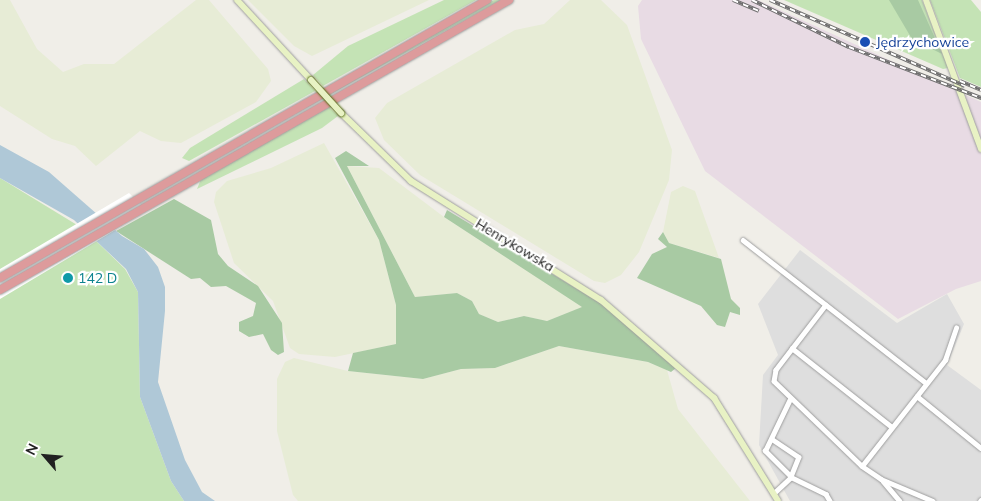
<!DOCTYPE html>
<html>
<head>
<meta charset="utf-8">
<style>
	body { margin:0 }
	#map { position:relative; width:981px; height:501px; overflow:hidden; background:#f0eee8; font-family:Mulish,sans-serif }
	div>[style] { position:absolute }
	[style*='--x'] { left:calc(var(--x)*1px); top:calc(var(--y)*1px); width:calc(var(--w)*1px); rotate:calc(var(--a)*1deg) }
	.residential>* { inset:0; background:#dedede }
	.industrial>* { inset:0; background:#e8dbe4 }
	.farmland>* { inset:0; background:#e7ecd6 }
	.grass>* { inset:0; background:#c4e3b5 }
	.forest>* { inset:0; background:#a8caa3 }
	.water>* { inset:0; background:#afc8d7 }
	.pier>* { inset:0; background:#fff }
	.roads { filter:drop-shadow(0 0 1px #9e9e9e) drop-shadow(0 0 1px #9e9e9e) }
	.street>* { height:4.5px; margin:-2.25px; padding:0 2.25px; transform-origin:2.25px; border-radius:2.25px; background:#fff }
	.secondary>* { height:6px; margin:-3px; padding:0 3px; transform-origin:3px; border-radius:3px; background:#e8f2c4 }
	.highway>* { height:8px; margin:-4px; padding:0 4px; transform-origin:4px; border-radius:4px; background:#dd9b9c }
	.rail>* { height:4px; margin-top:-2px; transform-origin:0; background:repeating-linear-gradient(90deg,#fff 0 5.5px,#6f6f6f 0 11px); box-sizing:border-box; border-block:1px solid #6f6f6f }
	.bridges { filter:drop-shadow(0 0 1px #546c14) drop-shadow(0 0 1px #546c14) }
	.secondary-bridge>* { height:6px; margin:-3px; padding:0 3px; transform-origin:3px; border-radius:3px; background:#e8f2c4 }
	.dots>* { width:14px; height:14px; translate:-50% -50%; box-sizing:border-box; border:2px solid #fff; border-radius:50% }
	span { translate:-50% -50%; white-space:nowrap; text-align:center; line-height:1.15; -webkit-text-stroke:4.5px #fff; paint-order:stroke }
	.transit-label { font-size:14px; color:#164399 }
	.left { translate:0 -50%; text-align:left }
	.street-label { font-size:14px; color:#212121 }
	.culture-label { font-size:14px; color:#0d838f }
	.north { position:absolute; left:20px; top:431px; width:50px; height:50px; -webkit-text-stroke:4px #fff; paint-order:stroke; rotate:297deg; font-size:14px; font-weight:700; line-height:20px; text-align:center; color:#212121 }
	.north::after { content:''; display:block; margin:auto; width:18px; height:22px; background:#212121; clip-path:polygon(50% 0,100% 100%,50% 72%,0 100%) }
</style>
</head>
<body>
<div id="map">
	<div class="residential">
		<div style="clip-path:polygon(800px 250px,897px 323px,947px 294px,964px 324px,947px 365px,981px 390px,981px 501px,790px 501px,759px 445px,763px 375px,778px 355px,758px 304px)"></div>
	</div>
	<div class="industrial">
		<div style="clip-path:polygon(642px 0,758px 0,981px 102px,981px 281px,956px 289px,898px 319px,705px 171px,641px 39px,638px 6px)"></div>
	</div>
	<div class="farmland">
		<div style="clip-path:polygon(0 0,10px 0,37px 49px,63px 72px,84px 64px,114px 64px,196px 0,209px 0,268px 69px,271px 81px,256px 102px,181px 143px,161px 141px,140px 131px,96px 166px,75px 146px,52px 139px,0 106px)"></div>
		<div style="clip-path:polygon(248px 0,429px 0,312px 56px,294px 46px)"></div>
		<div style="clip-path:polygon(570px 0,601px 0,627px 25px,672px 150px,669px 180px,639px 252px,621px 275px,605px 283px,594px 281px,420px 175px,384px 140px,375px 118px,387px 103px,515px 30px,544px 24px)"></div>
		<div style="clip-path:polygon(324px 143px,379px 240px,396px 305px,396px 344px,335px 357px,299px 354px,290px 348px,273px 301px,234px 263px,214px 202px,216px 192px,227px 181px,271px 168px)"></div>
		<div style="clip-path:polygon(347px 166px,379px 168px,444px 217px,583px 307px,547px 321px,524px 316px,498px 322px,479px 314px,472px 301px,457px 293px,415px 297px)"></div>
		<div style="clip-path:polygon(683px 186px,695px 191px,719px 258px,669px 243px,663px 232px,671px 192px)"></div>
		<div style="clip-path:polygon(559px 346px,648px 362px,667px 370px,678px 409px,750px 501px,298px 501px,293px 495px,277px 431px,277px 379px,285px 362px,294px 358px,348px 371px,423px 379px,461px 369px,495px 368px)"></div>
	</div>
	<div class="grass">
		<div style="clip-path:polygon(444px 0,476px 0,323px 86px,313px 75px,348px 46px)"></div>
		<div style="clip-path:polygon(494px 0,501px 0,137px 201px,155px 190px)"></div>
		<div style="clip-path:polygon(784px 0,922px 0,948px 68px,943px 69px)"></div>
		<div style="clip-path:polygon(930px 0,971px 0,981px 12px,981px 87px,960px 78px)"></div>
		<div style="clip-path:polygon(304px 79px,315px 91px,189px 161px,182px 158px,190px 148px)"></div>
		<div style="clip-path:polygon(329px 107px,338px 116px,322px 128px,197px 189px,201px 179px)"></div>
		<div style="clip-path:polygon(0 178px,82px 228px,0 278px)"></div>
		<div style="clip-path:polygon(91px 236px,125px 269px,138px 292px,140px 397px,171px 481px,184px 501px,0 501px,0 291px)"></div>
	</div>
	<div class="forest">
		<div style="clip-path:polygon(889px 0,918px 0,942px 54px,912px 39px)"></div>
		<div style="clip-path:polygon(346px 151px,369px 166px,347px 166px,415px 297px,457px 293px,472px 301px,479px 314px,498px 322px,524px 316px,547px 321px,582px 307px,444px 217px,447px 210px,600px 303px,676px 368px,671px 372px,648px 362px,559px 346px,495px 368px,461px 369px,423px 379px,348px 371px,353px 353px,396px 344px,396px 305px,379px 240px,335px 158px)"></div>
		<div style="clip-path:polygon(174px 199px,211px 220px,218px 254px,228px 266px,258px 286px,282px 323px,284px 352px,278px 355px,271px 350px,263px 334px,249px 337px,239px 331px,239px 322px,253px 316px,256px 303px,226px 286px,211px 287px,200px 278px,191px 279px,116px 231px)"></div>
		<div style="clip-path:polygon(663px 232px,669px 243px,721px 259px,731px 299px,740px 308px,740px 315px,730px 312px,725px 327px,717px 325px,701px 306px,637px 278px,652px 254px,667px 247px,658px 239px)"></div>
	</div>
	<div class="water">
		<div style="clip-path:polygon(0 145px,49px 172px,122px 236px,144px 249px,158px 267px,165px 287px,165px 311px,158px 382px,185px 460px,202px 492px,215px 501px,184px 501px,171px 481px,140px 397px,138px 292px,126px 269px,74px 220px,0 178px)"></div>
	</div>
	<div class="pier">
		<div style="clip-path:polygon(129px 193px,147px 211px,0 299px,0 269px)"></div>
	</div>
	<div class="roads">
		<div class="street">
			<div style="--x:743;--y:240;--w:232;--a:38"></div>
			<div style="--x:826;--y:305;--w:82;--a:127.6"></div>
			<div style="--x:776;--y:370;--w:11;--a:100"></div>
			<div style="--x:774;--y:381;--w:122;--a:44"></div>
			<div style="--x:862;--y:466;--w:23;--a:34"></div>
			<div style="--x:881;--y:479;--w:56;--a:22.9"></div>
			<div style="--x:792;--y:348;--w:127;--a:38.3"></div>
			<div style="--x:917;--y:396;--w:82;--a:39.1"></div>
			<div style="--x:772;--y:439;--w:32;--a:34"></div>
			<div style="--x:799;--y:457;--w:22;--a:112"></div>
			<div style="--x:791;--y:477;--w:39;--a:26"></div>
			<div style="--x:826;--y:494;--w:8;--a:60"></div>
			<div style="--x:862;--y:466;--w:135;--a:-51.9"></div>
			<div style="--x:945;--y:360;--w:34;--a:-71"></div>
			<div style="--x:883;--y:481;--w:26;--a:50"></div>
			<div style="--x:774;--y:493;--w:23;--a:-43"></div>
			<div style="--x:791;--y:477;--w:37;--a:-135"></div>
			<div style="--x:765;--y:451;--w:58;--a:-64.3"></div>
			<div style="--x:980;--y:501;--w:1;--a:-45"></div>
		</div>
		<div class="secondary">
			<div style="--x:237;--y:0;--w:109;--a:47.2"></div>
			<div style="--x:926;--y:0;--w:159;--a:69.7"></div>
			<div style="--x:341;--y:113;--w:98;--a:44.2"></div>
			<div style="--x:411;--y:181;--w:224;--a:32.1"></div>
			<div style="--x:601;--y:300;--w:150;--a:40.9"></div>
			<div style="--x:714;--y:398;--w:121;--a:58.1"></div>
		</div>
		<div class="highway">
			<div style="--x:0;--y:278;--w:561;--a:-29.72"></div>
			<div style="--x:0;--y:290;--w:586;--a:-29.67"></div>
		</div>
	</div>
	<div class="rail">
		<div style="--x:733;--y:0;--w:28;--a:23"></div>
		<div style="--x:752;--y:0;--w:108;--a:25.9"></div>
		<div style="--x:849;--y:47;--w:142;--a:21.1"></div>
		<div style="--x:770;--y:0;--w:213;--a:23.8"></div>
		<div style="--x:960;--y:81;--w:23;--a:23"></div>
	</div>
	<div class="bridges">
		<div class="secondary-bridge">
			<div style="--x:311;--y:80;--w:45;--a:47.7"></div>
		</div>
	</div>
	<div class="dots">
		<div style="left:865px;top:42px;background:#1a4fb4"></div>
		<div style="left:68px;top:278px;background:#0f9aa8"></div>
	</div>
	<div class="transit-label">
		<span class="left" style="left:876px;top:42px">Jędrzychowice</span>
	</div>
	<div class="street-label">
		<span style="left:515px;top:245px;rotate:31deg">Henrykowska</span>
	</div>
	<div class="culture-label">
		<span class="left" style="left:78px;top:278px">142 D</span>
	</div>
	<div class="north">N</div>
</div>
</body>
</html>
